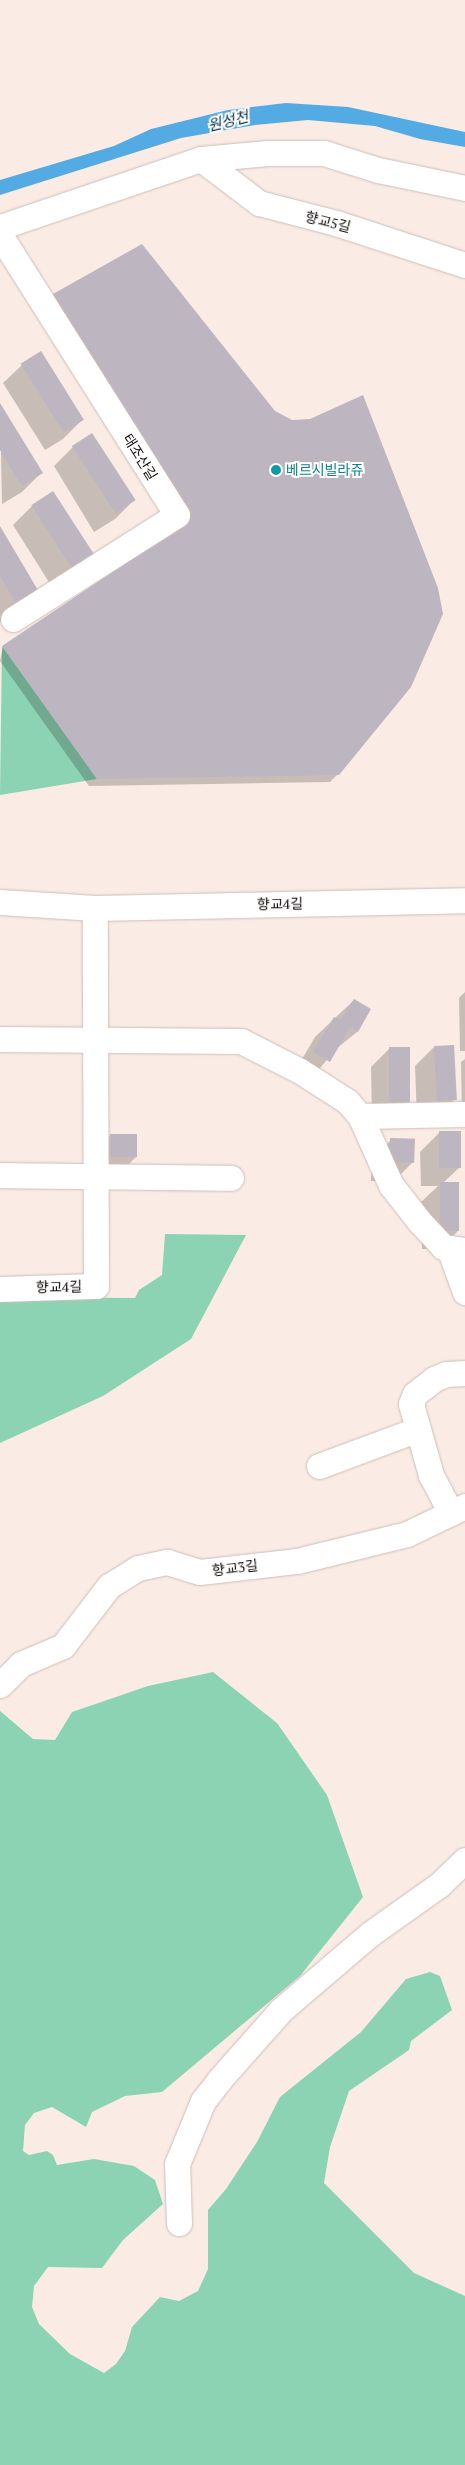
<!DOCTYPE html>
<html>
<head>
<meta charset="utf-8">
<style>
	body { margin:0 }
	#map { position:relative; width:465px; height:2465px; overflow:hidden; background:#faece4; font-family:"PT Serif","Noto Sans KR",serif }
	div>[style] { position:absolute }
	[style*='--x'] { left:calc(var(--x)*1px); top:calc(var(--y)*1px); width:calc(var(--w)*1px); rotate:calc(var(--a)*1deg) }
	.green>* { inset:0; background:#8cd3b4 }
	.water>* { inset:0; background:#54abe3 }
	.shadow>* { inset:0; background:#0003 }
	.building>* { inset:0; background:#bdb5c0; transform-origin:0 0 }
	.roads { filter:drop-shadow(0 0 1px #ccbeb7) drop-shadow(0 0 1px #ccbeb7) }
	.minor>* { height:25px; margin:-12.5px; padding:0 12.5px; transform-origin:12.5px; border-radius:12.5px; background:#fff }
	.dots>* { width:14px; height:14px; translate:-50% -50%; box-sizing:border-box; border:2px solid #fff; border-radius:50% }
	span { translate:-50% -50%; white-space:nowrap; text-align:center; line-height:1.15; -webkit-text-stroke:4px #fff; paint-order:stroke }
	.street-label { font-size:14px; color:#120d0b }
	.culture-label { font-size:14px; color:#0d838f }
	.left { translate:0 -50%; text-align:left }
	.water-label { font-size:15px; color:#093047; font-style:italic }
</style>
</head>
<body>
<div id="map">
	<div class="green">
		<div style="clip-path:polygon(2px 646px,97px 779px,0 795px)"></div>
		<div style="clip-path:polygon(165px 1234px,246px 1235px,191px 1339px,103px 1396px,0 1443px,0 1297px,135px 1298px,139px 1290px,162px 1275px)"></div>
		<div style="clip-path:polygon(213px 1672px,277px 1723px,327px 1795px,363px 1897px,300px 1976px,162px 2092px,125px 2096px,92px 2112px,86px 2127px,52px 2107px,34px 2113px,25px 2125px,23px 2151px,29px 2155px,47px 2151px,53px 2155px,57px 2165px,94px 2159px,134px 2166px,155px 2180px,163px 2204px,123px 2240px,102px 2268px,48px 2267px,34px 2286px,32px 2307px,39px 2324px,70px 2354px,104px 2373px,116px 2364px,125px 2351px,132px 2327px,160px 2297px,179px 2301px,198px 2291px,208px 2269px,208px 2210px,226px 2189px,257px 2142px,280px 2097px,361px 2032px,406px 1979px,430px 1972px,440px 1976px,452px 2010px,411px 2041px,409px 2050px,349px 2091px,330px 2147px,324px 2183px,414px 2273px,465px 2296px,465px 2465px,0 2465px,0 1711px,33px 1739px,55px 1740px,72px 1712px,148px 1686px)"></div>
	</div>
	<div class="water">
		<div style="clip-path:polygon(286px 103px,348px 107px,465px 132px,465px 147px,420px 139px,375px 126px,308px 120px,255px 125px,181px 138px,0 195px,0 180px,114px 146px,151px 129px,228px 110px)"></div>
	</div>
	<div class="shadow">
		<div style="clip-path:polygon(54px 295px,274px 412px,338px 774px,330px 782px,89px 786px,0 661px,3px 647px,182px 527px,46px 303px)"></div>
		<div style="clip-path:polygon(22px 365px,82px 420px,63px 439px,45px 450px,3px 383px)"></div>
		<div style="clip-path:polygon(0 406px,41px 473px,22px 492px,2px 504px)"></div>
		<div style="clip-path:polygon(92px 435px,134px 500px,115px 519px,94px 532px,54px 466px,73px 447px)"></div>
		<div style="clip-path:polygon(32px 506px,92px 555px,52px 587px,13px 525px)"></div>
		<div style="clip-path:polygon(0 529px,19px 611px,0 622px)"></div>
		<div style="clip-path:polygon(465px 992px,465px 1051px,460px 1051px,459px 998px)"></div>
		<div style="clip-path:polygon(354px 1000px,370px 1009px,357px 1032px,336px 1049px,310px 1080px,295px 1071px,315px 1037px)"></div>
		<div style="clip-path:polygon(434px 1047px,455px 1099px,436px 1118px,417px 1118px,415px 1066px)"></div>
		<div style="clip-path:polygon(390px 1048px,410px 1101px,391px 1120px,372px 1120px,371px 1067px)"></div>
		<div style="clip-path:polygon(465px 1059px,465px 1116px,462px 1116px,461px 1062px)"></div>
		<div style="clip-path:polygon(439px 1133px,460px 1167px,443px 1183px,459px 1230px,440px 1249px,422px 1249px,421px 1202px,438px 1186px,421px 1186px,420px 1152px)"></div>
		<div style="clip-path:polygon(110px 1136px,136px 1157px,128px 1165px,103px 1165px,102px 1144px)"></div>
		<div style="clip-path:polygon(391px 1140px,413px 1162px,394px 1181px,371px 1181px,372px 1159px)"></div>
	</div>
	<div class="building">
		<div style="clip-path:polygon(142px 244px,275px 411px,292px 420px,310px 419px,363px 395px,438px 588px,443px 614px,411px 687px,339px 775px,97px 779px,2px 646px,190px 520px,53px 294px)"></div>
		<div style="left:41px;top:351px;width:81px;height:24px;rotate:58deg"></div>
		<div style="clip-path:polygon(0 403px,43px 473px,22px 486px,0 450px)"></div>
		<div style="left:92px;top:433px;width:80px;height:24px;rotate:57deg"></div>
		<div style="left:53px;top:491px;width:76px;height:26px;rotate:57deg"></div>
		<div style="clip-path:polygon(0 526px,39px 592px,17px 605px,0 576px)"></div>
		<div style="clip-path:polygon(354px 999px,371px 1009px,358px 1032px,350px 1027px,330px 1062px,313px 1052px,334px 1017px,341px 1020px)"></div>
		<div style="left:454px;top:1045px;width:55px;height:20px;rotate:87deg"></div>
		<div style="left:389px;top:1047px;width:21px;height:55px"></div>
		<div style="left:461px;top:1131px;width:37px;height:22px;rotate:90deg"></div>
		<div style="left:137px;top:1134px;width:23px;height:27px;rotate:90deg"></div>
		<div style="left:390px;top:1138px;width:25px;height:24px;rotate:2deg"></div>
		<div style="left:440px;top:1182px;width:19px;height:49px"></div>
	</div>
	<div class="roads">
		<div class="minor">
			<div style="--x:201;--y:159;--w:73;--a:37.2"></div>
			<div style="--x:259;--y:203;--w:80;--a:14.6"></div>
			<div style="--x:336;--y:223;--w:136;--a:18"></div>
			<div style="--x:0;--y:227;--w:212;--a:-18.7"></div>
			<div style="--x:201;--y:159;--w:67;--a:-5.1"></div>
			<div style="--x:268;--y:153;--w:56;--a:0"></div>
			<div style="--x:324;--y:153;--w:57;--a:17.5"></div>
			<div style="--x:378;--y:170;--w:89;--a:11.7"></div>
			<div style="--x:0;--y:235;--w:331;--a:57.7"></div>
			<div style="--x:177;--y:515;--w:194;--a:147.6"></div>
			<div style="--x:0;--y:902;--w:95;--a:3.6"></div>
			<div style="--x:95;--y:908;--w:370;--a:-1.2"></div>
			<div style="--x:0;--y:1039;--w:241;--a:0.5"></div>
			<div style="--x:241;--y:1041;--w:66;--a:27"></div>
			<div style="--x:300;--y:1071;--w:56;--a:32.6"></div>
			<div style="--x:347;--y:1101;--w:20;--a:49"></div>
			<div style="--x:360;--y:1116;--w:76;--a:65.8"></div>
			<div style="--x:391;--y:1185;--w:46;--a:52.1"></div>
			<div style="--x:419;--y:1221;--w:35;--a:47"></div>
			<div style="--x:443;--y:1247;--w:22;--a:8"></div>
			<div style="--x:360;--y:1116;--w:105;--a:-1.1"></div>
			<div style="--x:0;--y:1175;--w:231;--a:0.7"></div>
			<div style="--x:449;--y:1248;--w:47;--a:70"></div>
			<div style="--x:0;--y:1289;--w:96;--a:-1.8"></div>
			<div style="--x:96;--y:1286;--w:378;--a:-90.2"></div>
			<div style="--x:319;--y:1466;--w:103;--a:-20.4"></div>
			<div style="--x:451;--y:1513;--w:43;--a:-117.8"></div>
			<div style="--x:431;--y:1475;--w:74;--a:-105.7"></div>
			<div style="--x:411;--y:1404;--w:11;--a:-68"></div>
			<div style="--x:415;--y:1394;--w:24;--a:-38"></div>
			<div style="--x:434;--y:1379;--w:13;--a:-23"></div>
			<div style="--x:446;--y:1374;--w:19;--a:-3"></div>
			<div style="--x:0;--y:1685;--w:30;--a:-45"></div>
			<div style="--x:21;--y:1664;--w:46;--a:-23.2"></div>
			<div style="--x:63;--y:1646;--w:76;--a:-52.5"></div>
			<div style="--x:109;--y:1586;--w:34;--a:-32"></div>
			<div style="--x:138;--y:1568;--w:30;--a:-12"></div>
			<div style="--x:167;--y:1562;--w:34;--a:17"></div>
			<div style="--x:200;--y:1572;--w:98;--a:-6.5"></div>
			<div style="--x:297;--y:1561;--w:113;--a:-13.8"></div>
			<div style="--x:407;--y:1534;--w:64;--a:-25.8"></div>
			<div style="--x:179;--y:2223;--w:59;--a:-91.9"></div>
			<div style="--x:177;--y:2164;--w:68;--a:-67.6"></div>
			<div style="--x:203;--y:2101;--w:28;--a:-52"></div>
			<div style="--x:220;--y:2079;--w:92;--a:-48.5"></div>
			<div style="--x:281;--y:2010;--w:117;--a:-40.5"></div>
			<div style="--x:370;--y:1934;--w:85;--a:-35.4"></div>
			<div style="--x:439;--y:1885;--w:36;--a:-44"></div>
		</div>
	</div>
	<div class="dots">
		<div style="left:276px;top:470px;background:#0f9aa8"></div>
	</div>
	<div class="street-label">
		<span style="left:328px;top:222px;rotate:14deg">향교5길</span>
		<span style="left:140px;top:457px;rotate:58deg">태조산길</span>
		<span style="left:280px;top:904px;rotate:-1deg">향교4길</span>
		<span style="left:59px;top:1287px;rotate:-1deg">향교4길</span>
		<span style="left:235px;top:1568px;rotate:-7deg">향교3길</span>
	</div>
	<div class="culture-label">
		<span class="left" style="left:286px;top:470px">베르시빌라쥬</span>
	</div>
	<div class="water-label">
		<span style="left:228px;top:121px;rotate:-14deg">원성천</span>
	</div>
</div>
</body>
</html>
